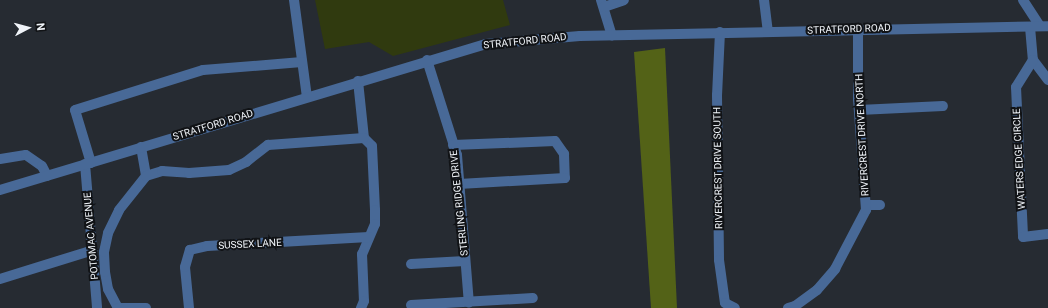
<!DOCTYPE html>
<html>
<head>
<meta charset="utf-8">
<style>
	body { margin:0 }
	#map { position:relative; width:1048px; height:308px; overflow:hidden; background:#262b32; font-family:Roboto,sans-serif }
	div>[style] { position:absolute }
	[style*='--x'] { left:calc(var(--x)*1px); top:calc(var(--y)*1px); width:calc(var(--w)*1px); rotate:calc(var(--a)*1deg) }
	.green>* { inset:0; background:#303a0f }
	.forest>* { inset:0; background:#536217 }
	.minor>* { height:10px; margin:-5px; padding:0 5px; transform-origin:5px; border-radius:5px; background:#486997 }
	span { translate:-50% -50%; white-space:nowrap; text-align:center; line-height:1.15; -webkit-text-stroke:4px #111316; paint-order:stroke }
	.street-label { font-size:10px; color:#f0f4f9 }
	.north { position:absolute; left:8px; top:8px; width:40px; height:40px; -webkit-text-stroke:3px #111316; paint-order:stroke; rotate:84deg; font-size:11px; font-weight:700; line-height:16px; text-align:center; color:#f0f4f9 }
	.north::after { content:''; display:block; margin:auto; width:14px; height:18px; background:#f0f4f9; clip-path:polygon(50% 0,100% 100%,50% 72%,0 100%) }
</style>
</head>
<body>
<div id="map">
	<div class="green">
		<div style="clip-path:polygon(315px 0,503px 0,510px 25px,393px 56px,369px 42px,325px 49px)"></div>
	</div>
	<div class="forest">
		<div style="clip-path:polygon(665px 48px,677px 308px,651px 308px,634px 52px)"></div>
	</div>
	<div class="minor">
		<div style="--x:294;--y:0;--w:98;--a:82.4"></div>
		<div style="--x:601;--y:0;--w:37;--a:73"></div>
		<div style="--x:764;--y:0;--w:31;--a:83"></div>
		<div style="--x:1023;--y:0;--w:31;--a:57"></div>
		<div style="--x:604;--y:7;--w:21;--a:-19"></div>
		<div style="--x:1030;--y:27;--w:33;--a:85"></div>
		<div style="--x:1033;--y:60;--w:25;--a:53"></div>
		<div style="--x:720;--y:32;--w:63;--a:92.7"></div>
		<div style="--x:717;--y:95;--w:165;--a:89.3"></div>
		<div style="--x:719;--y:260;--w:43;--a:82.1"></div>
		<div style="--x:725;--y:303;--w:11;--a:27"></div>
		<div style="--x:427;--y:60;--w:100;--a:72.5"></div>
		<div style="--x:457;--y:155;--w:148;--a:85.4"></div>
		<div style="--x:1033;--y:60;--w:32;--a:122"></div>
		<div style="--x:1016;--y:87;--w:150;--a:87.3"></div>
		<div style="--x:1023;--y:237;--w:25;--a:-7"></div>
		<div style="--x:358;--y:81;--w:57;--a:84"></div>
		<div style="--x:364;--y:138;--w:11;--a:45"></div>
		<div style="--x:372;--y:146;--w:64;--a:87.3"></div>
		<div style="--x:375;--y:210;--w:14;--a:90"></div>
		<div style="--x:375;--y:224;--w:33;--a:113"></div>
		<div style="--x:362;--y:254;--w:47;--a:87.6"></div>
		<div style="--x:364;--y:301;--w:8;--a:113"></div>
		<div style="--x:859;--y:110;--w:84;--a:-2.7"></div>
		<div style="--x:453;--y:145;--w:102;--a:-2.2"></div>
		<div style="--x:555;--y:141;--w:16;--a:55"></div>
		<div style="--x:564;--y:154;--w:24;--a:88"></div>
		<div style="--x:565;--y:178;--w:106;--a:176.8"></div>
		<div style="--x:141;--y:147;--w:29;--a:80"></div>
		<div style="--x:0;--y:159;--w:26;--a:-9"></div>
		<div style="--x:26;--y:155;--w:19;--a:35"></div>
		<div style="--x:42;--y:166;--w:11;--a:63"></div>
		<div style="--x:91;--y:163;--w:55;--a:-106.8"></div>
		<div style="--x:75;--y:110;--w:134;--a:-17.4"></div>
		<div style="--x:203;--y:70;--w:99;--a:-4.6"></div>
		<div style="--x:85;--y:164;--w:144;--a:85.2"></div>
		<div style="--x:0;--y:190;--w:507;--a:-16.72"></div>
		<div style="--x:486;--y:44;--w:94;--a:-4.9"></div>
		<div style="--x:580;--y:36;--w:468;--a:-1.2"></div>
		<div style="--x:866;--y:205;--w:14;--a:0"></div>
		<div style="--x:411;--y:264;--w:54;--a:-3.2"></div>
		<div style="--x:0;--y:279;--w:97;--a:-17.3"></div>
		<div style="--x:411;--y:305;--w:122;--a:-3.3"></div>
		<div style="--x:118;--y:308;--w:21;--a:-118"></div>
		<div style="--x:108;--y:289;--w:17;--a:-100"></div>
		<div style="--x:105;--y:272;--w:20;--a:-93"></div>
		<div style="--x:104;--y:252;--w:19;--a:-78"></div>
		<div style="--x:108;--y:233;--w:25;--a:-64"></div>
		<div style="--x:119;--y:210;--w:43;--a:-51.5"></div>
		<div style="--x:146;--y:176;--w:17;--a:-17"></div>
		<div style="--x:162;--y:171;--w:27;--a:4"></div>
		<div style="--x:189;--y:173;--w:40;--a:-4.3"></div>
		<div style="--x:229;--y:170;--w:19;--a:-25"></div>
		<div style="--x:246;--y:162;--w:28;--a:-38"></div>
		<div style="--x:268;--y:145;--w:96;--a:-4.2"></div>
		<div style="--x:118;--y:308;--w:28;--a:0"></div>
		<div style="--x:189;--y:308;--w:41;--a:-95.6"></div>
		<div style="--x:185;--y:267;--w:18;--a:-74"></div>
		<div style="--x:190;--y:250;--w:17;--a:-13"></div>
		<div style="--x:207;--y:246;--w:162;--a:-3.2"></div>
		<div style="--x:788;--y:308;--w:7;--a:-16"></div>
		<div style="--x:795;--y:306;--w:27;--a:-36"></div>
		<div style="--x:817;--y:290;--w:28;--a:-49"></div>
		<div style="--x:835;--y:269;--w:67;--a:-62.3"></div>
		<div style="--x:866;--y:210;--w:111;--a:-94.1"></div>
		<div style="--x:858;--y:99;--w:69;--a:-90"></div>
	</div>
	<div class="street-label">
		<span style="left:849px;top:29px;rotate:-2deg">STRATFORD ROAD</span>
		<span style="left:525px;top:41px;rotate:-6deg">STRATFORD ROAD</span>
		<span style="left:213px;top:125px;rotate:-17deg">STRATFORD ROAD</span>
		<span style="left:862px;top:135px;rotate:-93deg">RIVERCREST DRIVE NORTH</span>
		<span style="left:1019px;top:159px;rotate:-93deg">WATERS EDGE CIRCLE</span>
		<span style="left:718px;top:168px;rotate:-91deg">RIVERCREST DRIVE SOUTH</span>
		<span style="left:459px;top:203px;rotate:-96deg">STERLING RIDGE DRIVE</span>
		<span style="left:91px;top:236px;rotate:-95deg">POTOMAC AVENUE</span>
		<span style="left:250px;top:244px;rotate:-3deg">SUSSEX LANE</span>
	</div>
	<div class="north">N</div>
</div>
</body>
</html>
